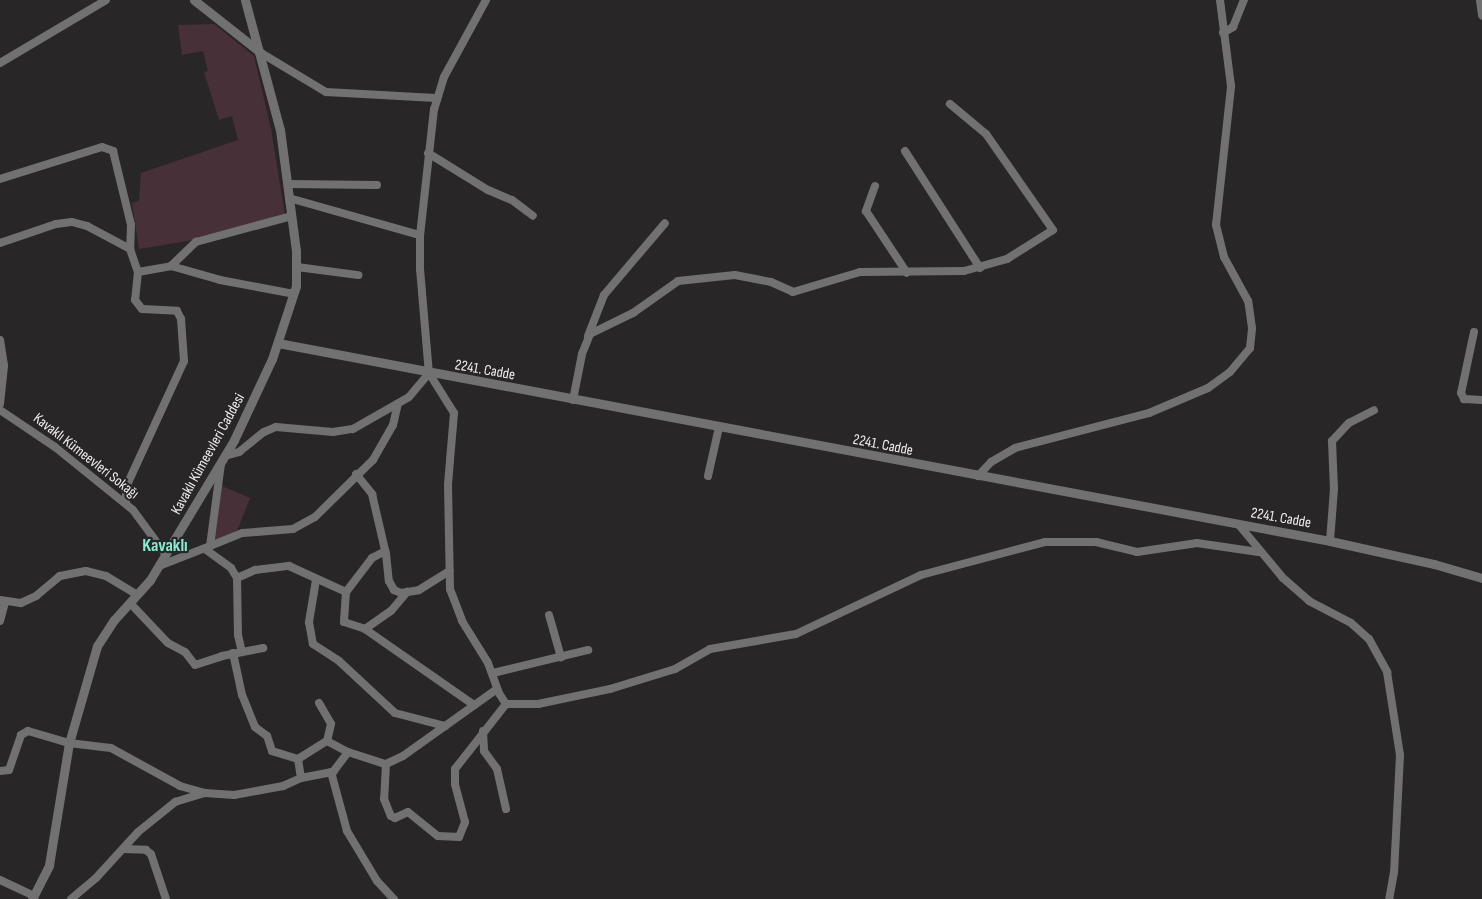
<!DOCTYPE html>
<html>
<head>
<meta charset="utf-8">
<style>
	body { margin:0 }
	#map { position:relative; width:1482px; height:899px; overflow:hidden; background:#292627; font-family:"Sofia Sans Condensed",sans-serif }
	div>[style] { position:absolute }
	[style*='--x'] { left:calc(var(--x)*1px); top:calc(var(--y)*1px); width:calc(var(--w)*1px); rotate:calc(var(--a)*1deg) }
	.green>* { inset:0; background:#483038 }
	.minor>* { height:8px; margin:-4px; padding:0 4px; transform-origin:4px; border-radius:4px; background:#727171 }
	.tertiary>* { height:9px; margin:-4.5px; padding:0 4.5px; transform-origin:4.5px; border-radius:4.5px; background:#727171 }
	span { translate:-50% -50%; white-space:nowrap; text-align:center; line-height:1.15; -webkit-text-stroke:4.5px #292627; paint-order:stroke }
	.street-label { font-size:15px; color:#efedee }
	.quarter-label { font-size:18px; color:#87ead3; font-weight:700 }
</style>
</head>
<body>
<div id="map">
	<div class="green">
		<div style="clip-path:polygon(214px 24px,254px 56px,271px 129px,285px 215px,193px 240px,139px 249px,132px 203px,139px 201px,141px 173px,238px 140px,232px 116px,219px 120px,204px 72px,208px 71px,203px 51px,182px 55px,178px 25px)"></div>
		<div style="clip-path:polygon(222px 486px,250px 498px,237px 531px,225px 539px,214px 541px,217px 503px)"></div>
	</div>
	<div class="minor">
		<div style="--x:486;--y:0;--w:88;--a:118.6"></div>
		<div style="--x:444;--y:77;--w:34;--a:107"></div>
		<div style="--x:434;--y:109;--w:127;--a:96.3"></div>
		<div style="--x:420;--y:235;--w:34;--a:90"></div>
		<div style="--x:420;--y:269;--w:104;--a:85.1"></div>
		<div style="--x:429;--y:373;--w:47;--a:58"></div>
		<div style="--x:454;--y:413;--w:72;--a:94.8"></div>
		<div style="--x:448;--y:485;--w:104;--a:88.9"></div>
		<div style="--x:450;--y:589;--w:34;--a:69"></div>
		<div style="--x:462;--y:621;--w:49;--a:58.2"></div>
		<div style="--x:488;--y:663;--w:32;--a:70"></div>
		<div style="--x:499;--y:693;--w:13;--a:58"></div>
		<div style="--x:506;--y:704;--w:32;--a:0"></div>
		<div style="--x:538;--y:704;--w:74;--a:-11.8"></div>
		<div style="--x:610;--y:689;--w:68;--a:-17.1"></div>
		<div style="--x:675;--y:669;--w:40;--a:-29.7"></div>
		<div style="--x:710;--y:649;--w:87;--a:-9.9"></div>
		<div style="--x:796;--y:634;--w:138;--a:-25.3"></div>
		<div style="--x:921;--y:575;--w:128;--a:-14.9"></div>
		<div style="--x:1045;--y:542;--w:51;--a:0"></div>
		<div style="--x:1096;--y:542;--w:42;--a:13.7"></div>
		<div style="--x:1137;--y:552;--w:61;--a:-8.5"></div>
		<div style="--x:1197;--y:543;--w:62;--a:8.4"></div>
		<div style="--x:1223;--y:33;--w:12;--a:-31"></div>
		<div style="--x:1233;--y:27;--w:29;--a:-68"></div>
		<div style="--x:261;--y:53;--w:76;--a:31"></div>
		<div style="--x:326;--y:92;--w:110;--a:3.1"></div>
		<div style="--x:0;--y:63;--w:123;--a:-30.7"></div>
		<div style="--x:905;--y:151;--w:139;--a:57.3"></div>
		<div style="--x:428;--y:153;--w:70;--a:31.7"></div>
		<div style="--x:488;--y:190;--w:26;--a:23"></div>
		<div style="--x:512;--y:200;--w:26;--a:37"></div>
		<div style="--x:0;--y:179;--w:107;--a:-17.4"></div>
		<div style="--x:102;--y:147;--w:12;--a:20"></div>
		<div style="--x:113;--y:151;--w:76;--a:76.3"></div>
		<div style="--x:131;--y:225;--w:24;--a:92"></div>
		<div style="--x:130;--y:249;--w:24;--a:71"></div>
		<div style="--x:138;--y:272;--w:28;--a:96"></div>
		<div style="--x:135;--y:300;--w:11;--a:52"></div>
		<div style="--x:142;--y:309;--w:35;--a:3"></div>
		<div style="--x:177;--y:311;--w:9;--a:63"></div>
		<div style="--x:181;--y:319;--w:42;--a:85.9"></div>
		<div style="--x:184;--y:361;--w:139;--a:114.7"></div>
		<div style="--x:126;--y:487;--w:16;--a:90"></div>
		<div style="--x:288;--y:184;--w:89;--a:0.6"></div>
		<div style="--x:875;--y:186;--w:27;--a:110"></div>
		<div style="--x:866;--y:211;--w:74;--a:56.5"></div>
		<div style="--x:289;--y:198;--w:136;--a:15.8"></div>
		<div style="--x:0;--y:243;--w:59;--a:-18.7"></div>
		<div style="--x:56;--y:224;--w:16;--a:-7"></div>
		<div style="--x:72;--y:222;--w:16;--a:15"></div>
		<div style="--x:87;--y:226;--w:49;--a:28.1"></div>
		<div style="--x:171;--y:266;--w:35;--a:-44"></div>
		<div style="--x:196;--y:242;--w:99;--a:-15.2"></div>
		<div style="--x:297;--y:267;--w:62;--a:7.5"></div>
		<div style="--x:138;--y:272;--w:34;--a:-10"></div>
		<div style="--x:171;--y:266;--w:51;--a:15.9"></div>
		<div style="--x:220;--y:280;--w:75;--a:10.7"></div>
		<div style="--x:1474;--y:332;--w:62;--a:102"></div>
		<div style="--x:1461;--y:393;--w:7;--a:63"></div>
		<div style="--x:1464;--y:399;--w:18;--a:3"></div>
		<div style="--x:588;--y:336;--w:44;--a:-68.7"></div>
		<div style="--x:604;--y:295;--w:94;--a:-49.7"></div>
		<div style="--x:0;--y:340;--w:26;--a:81"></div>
		<div style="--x:4;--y:366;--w:38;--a:96"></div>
		<div style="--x:573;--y:400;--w:47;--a:-78.9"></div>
		<div style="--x:582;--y:354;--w:22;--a:-68"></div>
		<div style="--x:590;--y:334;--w:48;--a:-26"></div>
		<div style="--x:633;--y:313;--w:55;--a:-35.4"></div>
		<div style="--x:678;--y:281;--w:57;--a:-6"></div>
		<div style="--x:735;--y:275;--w:37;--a:11"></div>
		<div style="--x:771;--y:282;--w:24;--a:24"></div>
		<div style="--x:793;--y:292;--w:70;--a:-16.6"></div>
		<div style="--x:860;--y:272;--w:104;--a:-0.6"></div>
		<div style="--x:964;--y:271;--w:45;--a:-15.6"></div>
		<div style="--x:1007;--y:259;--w:54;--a:-32.2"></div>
		<div style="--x:1053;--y:230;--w:117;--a:-124.9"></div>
		<div style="--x:986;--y:134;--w:47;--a:-140.2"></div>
		<div style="--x:0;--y:410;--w:66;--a:33.9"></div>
		<div style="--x:55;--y:447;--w:100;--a:38.9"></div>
		<div style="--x:133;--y:510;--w:56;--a:53.7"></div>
		<div style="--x:225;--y:456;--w:15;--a:-16"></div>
		<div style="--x:239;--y:452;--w:32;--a:-39"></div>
		<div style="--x:264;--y:432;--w:13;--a:-23"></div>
		<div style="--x:276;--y:427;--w:57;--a:5"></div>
		<div style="--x:333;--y:432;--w:20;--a:-9"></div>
		<div style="--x:353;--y:429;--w:64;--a:-29.7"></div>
		<div style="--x:409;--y:397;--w:31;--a:-50"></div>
		<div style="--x:356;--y:474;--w:26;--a:51"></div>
		<div style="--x:372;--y:494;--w:62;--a:76.9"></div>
		<div style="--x:386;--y:554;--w:27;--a:84"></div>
		<div style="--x:389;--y:581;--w:10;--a:61"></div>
		<div style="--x:394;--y:590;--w:8;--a:23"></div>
		<div style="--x:401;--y:593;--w:18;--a:-9"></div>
		<div style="--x:419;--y:590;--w:36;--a:-32"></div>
		<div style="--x:708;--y:476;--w:50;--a:-77.3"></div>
		<div style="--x:978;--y:476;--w:19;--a:-47"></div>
		<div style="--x:991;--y:462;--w:28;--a:-30"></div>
		<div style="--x:1015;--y:448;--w:138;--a:-14.6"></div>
		<div style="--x:1149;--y:413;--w:64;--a:-23"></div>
		<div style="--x:1208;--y:388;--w:27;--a:-36"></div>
		<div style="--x:1230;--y:372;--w:31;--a:-50"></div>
		<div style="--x:1250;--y:348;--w:20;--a:-84"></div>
		<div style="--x:1252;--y:328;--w:27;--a:-98"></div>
		<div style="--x:1248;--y:301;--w:50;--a:-118.6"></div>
		<div style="--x:1224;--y:257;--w:33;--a:-104"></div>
		<div style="--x:1216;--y:225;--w:140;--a:-83.8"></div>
		<div style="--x:1231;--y:86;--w:87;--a:-97.3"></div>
		<div style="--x:1239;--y:525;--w:69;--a:50.3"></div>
		<div style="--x:1283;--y:578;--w:35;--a:41"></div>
		<div style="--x:1309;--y:601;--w:47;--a:27.6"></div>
		<div style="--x:1351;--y:623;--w:24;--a:42"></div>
		<div style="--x:1369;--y:639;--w:38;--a:61"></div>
		<div style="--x:1387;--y:672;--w:84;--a:81.1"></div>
		<div style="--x:1400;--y:755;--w:117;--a:92.9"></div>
		<div style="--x:1394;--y:872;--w:27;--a:100"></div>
		<div style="--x:1330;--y:541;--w:52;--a:-85.6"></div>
		<div style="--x:1334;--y:489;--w:48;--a:-92.4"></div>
		<div style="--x:1332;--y:441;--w:25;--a:-47"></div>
		<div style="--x:1349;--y:423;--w:28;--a:-27"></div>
		<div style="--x:210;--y:546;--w:35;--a:-22"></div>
		<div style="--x:243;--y:533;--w:50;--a:-4.6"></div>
		<div style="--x:293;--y:529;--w:25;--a:-29"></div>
		<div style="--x:315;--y:517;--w:81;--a:-44.5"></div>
		<div style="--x:373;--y:460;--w:40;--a:-60.3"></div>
		<div style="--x:393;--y:425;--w:22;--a:-77"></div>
		<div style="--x:205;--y:549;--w:32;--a:36"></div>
		<div style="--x:231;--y:568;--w:12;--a:59"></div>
		<div style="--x:237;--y:578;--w:57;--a:89"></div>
		<div style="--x:238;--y:635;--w:17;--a:77"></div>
		<div style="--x:159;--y:566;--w:55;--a:-21.4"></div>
		<div style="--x:210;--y:546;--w:83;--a:-82.4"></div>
		<div style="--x:237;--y:578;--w:20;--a:-24"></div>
		<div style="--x:255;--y:570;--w:34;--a:-7"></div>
		<div style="--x:289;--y:566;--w:63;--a:24.5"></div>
		<div style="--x:346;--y:592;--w:43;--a:-52.6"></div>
		<div style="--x:372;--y:558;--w:15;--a:-28"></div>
		<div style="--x:316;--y:580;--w:43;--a:99.5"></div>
		<div style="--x:309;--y:622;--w:22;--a:80"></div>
		<div style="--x:313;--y:644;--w:31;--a:33"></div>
		<div style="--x:339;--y:661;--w:76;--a:42.9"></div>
		<div style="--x:395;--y:713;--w:52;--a:14.6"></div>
		<div style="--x:346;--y:592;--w:30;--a:94"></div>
		<div style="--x:344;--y:622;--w:22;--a:18"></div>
		<div style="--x:365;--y:629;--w:133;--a:34.9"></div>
		<div style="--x:0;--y:600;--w:21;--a:8"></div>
		<div style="--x:21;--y:603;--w:17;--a:-25"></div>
		<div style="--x:36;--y:596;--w:31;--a:-40"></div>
		<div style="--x:60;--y:576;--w:26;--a:-11"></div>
		<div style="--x:86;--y:571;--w:21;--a:14"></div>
		<div style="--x:106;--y:576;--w:37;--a:31"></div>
		<div style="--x:130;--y:603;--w:55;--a:46.5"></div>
		<div style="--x:168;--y:643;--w:19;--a:28"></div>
		<div style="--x:185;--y:652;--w:16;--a:52"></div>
		<div style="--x:195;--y:665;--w:28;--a:-18"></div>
		<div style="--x:222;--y:656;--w:42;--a:-11"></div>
		<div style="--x:549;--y:615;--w:44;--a:74.1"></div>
		<div style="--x:0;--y:621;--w:20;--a:-75"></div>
		<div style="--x:365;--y:629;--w:32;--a:-35"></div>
		<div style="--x:391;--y:611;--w:25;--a:-50"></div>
		<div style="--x:493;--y:673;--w:98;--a:-13.6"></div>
		<div style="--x:319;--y:703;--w:24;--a:60"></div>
		<div style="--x:331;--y:724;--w:17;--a:103"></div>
		<div style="--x:483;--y:731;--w:20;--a:87"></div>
		<div style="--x:484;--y:751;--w:22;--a:54"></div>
		<div style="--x:497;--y:769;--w:41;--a:77.3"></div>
		<div style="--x:298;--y:759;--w:34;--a:-32"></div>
		<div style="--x:327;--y:741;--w:24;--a:28"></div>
		<div style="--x:348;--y:752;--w:40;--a:18"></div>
		<div style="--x:386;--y:764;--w:19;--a:-25"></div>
		<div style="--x:403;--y:756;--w:115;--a:-35.5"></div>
		<div style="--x:386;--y:764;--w:35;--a:93"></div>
		<div style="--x:384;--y:799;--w:18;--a:68"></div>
		<div style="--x:391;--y:816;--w:4;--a:27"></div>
		<div style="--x:395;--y:818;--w:14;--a:-25"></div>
		<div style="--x:408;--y:812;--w:38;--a:39"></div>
		<div style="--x:438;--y:836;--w:21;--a:3"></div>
		<div style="--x:459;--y:837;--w:16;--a:-68"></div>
		<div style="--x:465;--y:822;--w:39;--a:-105"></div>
		<div style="--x:455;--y:784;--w:15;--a:-90"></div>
		<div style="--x:455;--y:769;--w:83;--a:-51.9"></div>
		<div style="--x:0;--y:771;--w:9;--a:-6"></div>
		<div style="--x:9;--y:770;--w:37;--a:-71"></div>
		<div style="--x:21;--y:735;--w:8;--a:-30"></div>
		<div style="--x:28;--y:731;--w:43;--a:16.3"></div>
		<div style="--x:69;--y:743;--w:42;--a:6.8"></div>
		<div style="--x:111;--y:748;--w:79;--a:28.8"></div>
		<div style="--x:180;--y:786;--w:26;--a:16"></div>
		<div style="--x:331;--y:772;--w:61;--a:74.8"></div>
		<div style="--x:347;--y:831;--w:58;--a:59"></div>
		<div style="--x:377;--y:881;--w:25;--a:47"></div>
		<div style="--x:301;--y:778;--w:33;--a:-11"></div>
		<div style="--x:333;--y:772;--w:25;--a:-53"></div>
		<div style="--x:123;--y:849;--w:23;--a:2"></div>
		<div style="--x:146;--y:850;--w:6;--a:39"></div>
		<div style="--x:151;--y:854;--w:47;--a:71.6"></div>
		<div style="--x:0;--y:880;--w:38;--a:25"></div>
		<div style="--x:71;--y:899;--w:33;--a:-40"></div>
		<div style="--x:96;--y:878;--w:62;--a:-47.6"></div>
		<div style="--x:138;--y:832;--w:48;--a:-39"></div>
		<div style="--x:175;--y:802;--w:31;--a:-17"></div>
		<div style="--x:205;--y:793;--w:29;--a:4"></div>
		<div style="--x:234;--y:795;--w:50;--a:-10.4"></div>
		<div style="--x:283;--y:786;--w:20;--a:-24"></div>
		<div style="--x:301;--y:778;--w:19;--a:-99"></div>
		<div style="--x:298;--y:759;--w:27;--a:-163"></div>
		<div style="--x:272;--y:751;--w:16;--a:-108"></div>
		<div style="--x:267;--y:736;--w:15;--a:-143"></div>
		<div style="--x:255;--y:727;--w:35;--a:-112"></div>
		<div style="--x:242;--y:695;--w:43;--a:-102.1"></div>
	</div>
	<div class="tertiary">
		<div style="--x:194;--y:0;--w:85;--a:38.3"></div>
		<div style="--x:1480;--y:0;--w:15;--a:82"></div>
		<div style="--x:278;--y:343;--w:1070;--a:10.66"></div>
		<div style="--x:1330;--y:541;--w:107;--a:12.5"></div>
		<div style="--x:1434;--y:564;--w:50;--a:16.3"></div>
		<div style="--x:32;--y:899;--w:38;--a:-63"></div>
		<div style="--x:49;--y:865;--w:124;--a:-80.7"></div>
		<div style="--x:69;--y:743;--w:101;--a:-73.9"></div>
		<div style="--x:97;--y:646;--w:31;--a:-57"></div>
		<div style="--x:114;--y:620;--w:54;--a:-48"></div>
		<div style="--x:150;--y:580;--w:163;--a:-59"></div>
		<div style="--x:234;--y:440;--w:89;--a:-64.9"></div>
		<div style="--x:272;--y:359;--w:77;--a:-71.8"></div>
		<div style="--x:296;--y:286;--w:35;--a:-90"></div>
		<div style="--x:296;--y:251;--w:122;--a:-97.5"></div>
		<div style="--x:280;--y:130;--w:135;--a:-105.1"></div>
	</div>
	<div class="street-label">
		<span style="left:485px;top:370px;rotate:10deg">2241. Cadde</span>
		<span style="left:883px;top:445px;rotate:11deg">2241. Cadde</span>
		<span style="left:208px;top:454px;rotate:-61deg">Kavaklı Kümeevleri Caddesi</span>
		<span style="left:86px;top:456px;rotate:38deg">Kavaklı Kümeevleri Sokağı</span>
		<span style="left:1281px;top:518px;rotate:10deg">2241. Cadde</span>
	</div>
	<div class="quarter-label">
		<span style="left:165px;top:546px">Kavaklı</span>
	</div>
</div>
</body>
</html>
